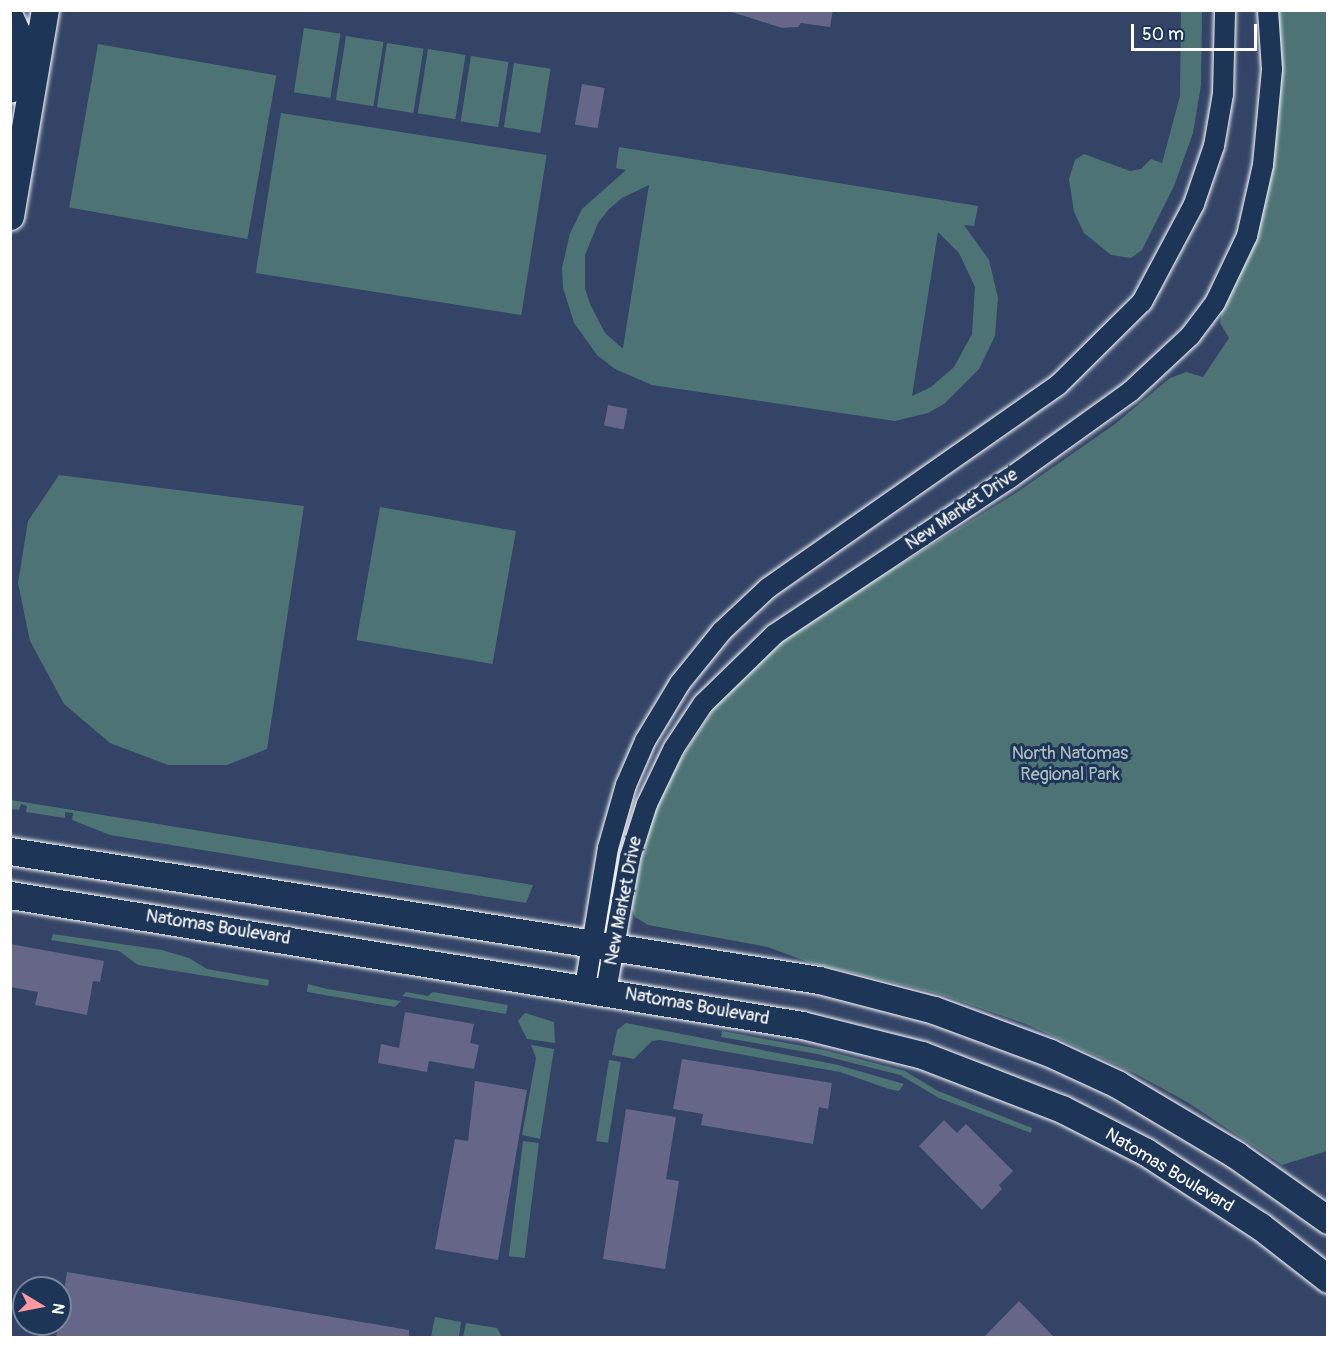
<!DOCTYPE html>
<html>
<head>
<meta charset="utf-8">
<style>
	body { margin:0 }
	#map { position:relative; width:1338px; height:1348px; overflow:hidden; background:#346; font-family:Pangolin,sans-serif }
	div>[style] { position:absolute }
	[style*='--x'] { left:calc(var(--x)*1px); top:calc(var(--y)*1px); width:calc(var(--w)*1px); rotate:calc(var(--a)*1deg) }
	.green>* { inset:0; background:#4d7375; transform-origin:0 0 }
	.building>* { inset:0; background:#666689; transform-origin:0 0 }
	.roads { filter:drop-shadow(0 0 2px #fff) drop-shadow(0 0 2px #fff) }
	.minor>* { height:20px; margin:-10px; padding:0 10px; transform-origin:10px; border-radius:10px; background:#1d3557 }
	.secondary>* { height:27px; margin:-13.5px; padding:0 13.5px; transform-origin:13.5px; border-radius:13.5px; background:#1d3557 }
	span { translate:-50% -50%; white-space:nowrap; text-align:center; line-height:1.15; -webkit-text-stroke:6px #1d3557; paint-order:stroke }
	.street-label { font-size:18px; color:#fff }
	.park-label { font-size:18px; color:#afc0c1 }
	.frame { position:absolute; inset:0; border:12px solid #fff; pointer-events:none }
	.north { position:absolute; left:12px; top:1276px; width:60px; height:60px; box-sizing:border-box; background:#1d3557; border:2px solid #77869a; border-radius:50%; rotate:100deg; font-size:16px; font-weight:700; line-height:24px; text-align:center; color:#fff }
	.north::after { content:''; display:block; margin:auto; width:21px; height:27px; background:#ff9aa2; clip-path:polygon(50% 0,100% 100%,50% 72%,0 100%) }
	.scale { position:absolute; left:1131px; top:24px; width:126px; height:27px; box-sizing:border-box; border:3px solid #fff; border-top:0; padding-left:8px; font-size:18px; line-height:21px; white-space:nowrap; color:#fff; -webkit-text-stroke:4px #1d3557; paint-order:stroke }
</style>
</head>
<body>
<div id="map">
	<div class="green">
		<div style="clip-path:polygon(1181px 11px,1202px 11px,1201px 85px,1193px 133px,1174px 186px,1142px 250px,1131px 258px,1111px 255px,1084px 233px,1074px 212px,1069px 179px,1075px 160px,1084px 154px,1130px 171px,1141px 169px,1151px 159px,1162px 163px,1180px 96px)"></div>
		<div style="clip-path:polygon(1276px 11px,1327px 11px,1327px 1151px,1282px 1165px,1187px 1102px,1136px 1074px,1026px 1024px,939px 994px,808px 962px,768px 947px,648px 925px,635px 917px,630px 904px,653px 812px,671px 774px,716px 705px,770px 649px,834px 605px,1016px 493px,1115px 424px,1170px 378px,1186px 372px,1203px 377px,1229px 338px,1220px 323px,1222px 311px,1247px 259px,1273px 158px,1278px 95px)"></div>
		<div style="left:304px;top:28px;width:37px;height:65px;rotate:9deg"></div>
		<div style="left:346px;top:36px;width:38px;height:65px;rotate:9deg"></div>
		<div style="left:387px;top:43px;width:37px;height:65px;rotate:9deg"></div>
		<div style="left:98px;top:44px;width:181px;height:166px;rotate:10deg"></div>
		<div style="left:428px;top:49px;width:38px;height:65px;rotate:9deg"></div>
		<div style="left:471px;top:56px;width:38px;height:66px;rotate:9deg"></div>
		<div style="left:514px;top:63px;width:37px;height:65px;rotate:9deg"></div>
		<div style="left:281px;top:113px;width:269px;height:162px;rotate:9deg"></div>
		<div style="clip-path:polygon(evenodd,619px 147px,978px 206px,974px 226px,964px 225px,989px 260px,998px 298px,995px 336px,979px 369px,944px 404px,928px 413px,895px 421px,652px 385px,615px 369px,597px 355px,574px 323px,563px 288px,562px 268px,570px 233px,582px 209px,626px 170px,616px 168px,619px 147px,649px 185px,623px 348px,622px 348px,605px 333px,590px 304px,585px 288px,585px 255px,598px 223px,609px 209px,622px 198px,649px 185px,619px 147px,938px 232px,959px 253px,975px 287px,972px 334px,954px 367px,931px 387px,912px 396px,938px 232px)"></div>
		<div style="clip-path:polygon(59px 475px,304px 506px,267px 749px,227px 765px,168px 765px,110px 743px,64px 704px,30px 641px,18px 583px,28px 521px)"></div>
		<div style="left:380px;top:507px;width:138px;height:135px;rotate:10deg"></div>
		<div style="clip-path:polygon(10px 800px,11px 800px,533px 885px,526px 903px,110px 835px,72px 820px,73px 813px,65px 812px,65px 818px,26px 812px,27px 806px,21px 804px,19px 810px,11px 809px)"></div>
		<div style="clip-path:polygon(53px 934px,162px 950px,189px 958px,207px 969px,269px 980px,268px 986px,138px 965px,119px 951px,51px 940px)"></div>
		<div style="clip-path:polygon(308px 984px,327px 989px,401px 1001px,395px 1007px,307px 992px)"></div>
		<div style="clip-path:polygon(406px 992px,428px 996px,433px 992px,508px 1005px,506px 1014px,402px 996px)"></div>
		<div style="clip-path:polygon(525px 1013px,554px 1022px,555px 1043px,527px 1039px,518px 1021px)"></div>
		<div style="clip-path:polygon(626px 1023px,838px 1065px,904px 1084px,899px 1091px,889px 1089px,840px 1072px,660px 1040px,652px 1041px,634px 1059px,612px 1055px,617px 1030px)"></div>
		<div style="clip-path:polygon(722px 1031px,824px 1050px,905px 1071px,938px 1091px,1032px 1128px,1031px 1133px,939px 1098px,900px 1075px,817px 1054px,721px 1037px)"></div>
		<div style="clip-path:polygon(531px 1045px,554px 1049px,540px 1139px,522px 1135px,536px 1058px)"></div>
		<div style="left:609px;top:1060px;width:12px;height:82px;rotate:9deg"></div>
		<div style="left:523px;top:1141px;width:16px;height:116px;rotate:7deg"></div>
		<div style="clip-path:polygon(435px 1317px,461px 1322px,459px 1337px,431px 1337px)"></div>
		<div style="clip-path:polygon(466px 1323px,497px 1328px,502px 1337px,463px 1337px)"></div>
	</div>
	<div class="building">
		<div style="clip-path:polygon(833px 10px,830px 27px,801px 23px,798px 27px,782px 28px,732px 12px)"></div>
		<div style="left:582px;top:84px;width:23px;height:41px;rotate:10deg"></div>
		<div style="left:608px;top:405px;width:20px;height:21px;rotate:11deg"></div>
		<div style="clip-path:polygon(10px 944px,104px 961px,100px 982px,93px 981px,87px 1015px,35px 1005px,38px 992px,10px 987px)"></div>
		<div style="clip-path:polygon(405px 1012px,474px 1024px,470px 1043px,479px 1045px,474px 1069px,429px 1061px,427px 1072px,378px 1063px,381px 1044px,399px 1048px)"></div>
		<div style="clip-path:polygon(682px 1059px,832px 1083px,828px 1109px,819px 1107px,813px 1144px,701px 1125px,703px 1114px,673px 1109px)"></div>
		<div style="clip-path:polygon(475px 1081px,527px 1090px,498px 1260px,435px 1249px,455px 1139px,468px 1141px)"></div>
		<div style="clip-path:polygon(626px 1109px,676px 1117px,666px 1179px,679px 1181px,665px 1269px,603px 1259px)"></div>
		<div style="clip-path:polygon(944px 1120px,957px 1133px,966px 1124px,1013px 1171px,999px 1185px,1002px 1189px,982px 1210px,919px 1146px)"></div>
		<div style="clip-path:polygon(67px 1272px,409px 1330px,409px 1338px,56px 1338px)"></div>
		<div style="clip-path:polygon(1019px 1301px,1055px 1338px,983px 1338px)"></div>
	</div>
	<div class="roads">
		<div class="minor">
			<div style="--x:585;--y:987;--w:141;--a:-80.6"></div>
			<div style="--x:608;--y:848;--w:66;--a:-74.1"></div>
			<div style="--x:626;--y:785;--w:48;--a:-66.6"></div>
			<div style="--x:645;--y:741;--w:68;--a:-58.9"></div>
			<div style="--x:680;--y:683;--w:67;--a:-51.1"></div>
			<div style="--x:722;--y:631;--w:63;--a:-43.1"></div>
			<div style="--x:768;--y:588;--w:354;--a:-35"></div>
			<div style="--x:1058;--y:385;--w:118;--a:-44.7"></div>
			<div style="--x:1142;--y:302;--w:111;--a:-62"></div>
			<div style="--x:1194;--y:204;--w:61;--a:-71"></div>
			<div style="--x:1214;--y:146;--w:53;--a:-80.2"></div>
			<div style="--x:1223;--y:94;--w:84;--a:-88.6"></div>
			<div style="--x:606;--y:991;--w:136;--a:-79.8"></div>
			<div style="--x:630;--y:857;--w:56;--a:-72.2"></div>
			<div style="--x:647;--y:804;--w:62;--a:-64.3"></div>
			<div style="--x:674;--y:748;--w:53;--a:-56.6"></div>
			<div style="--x:703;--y:704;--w:100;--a:-44.2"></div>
			<div style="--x:775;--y:634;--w:282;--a:-33.6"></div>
			<div style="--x:1010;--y:478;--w:149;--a:-35.7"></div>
			<div style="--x:1131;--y:391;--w:81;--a:-43"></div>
			<div style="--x:1190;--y:336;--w:41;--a:-52.9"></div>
			<div style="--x:1215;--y:303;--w:74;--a:-64.5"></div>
			<div style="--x:1247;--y:236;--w:73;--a:-77.3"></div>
			<div style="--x:1263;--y:165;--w:96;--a:-84.6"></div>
			<div style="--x:1272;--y:69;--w:59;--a:-93.9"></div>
		</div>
		<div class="secondary">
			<div style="--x:10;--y:18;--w:17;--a:65"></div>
			<div style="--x:17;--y:33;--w:56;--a:97.1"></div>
			<div style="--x:10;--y:216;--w:209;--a:-80.4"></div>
			<div style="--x:10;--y:851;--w:819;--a:9.06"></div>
			<div style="--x:819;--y:980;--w:119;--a:14.6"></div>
			<div style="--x:934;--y:1010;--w:124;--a:20.3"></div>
			<div style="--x:1050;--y:1053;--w:74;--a:24.8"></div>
			<div style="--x:1117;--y:1084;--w:139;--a:30.8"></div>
			<div style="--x:1236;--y:1155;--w:113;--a:35.2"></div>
			<div style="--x:10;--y:895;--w:803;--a:9.32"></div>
			<div style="--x:802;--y:1025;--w:124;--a:14"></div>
			<div style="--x:922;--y:1055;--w:150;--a:21.1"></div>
			<div style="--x:1062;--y:1109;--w:94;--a:27.1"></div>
			<div style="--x:1146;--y:1152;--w:136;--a:33"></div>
			<div style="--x:1260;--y:1226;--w:86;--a:37.9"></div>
		</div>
	</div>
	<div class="street-label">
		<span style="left:962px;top:510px;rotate:-34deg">New Market Drive</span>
		<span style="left:624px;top:901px;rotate:-79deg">New Market Drive</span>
		<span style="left:218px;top:928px;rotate:9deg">Natomas Boulevard</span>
		<span style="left:697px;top:1007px;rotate:10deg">Natomas Boulevard</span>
		<span style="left:1169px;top:1171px;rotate:31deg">Natomas Boulevard</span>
	</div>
	<div class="park-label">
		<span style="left:1070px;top:765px">North Natomas<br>Regional Park</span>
	</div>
	<div class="frame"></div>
	<div class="north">N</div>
	<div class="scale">50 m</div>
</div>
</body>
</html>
